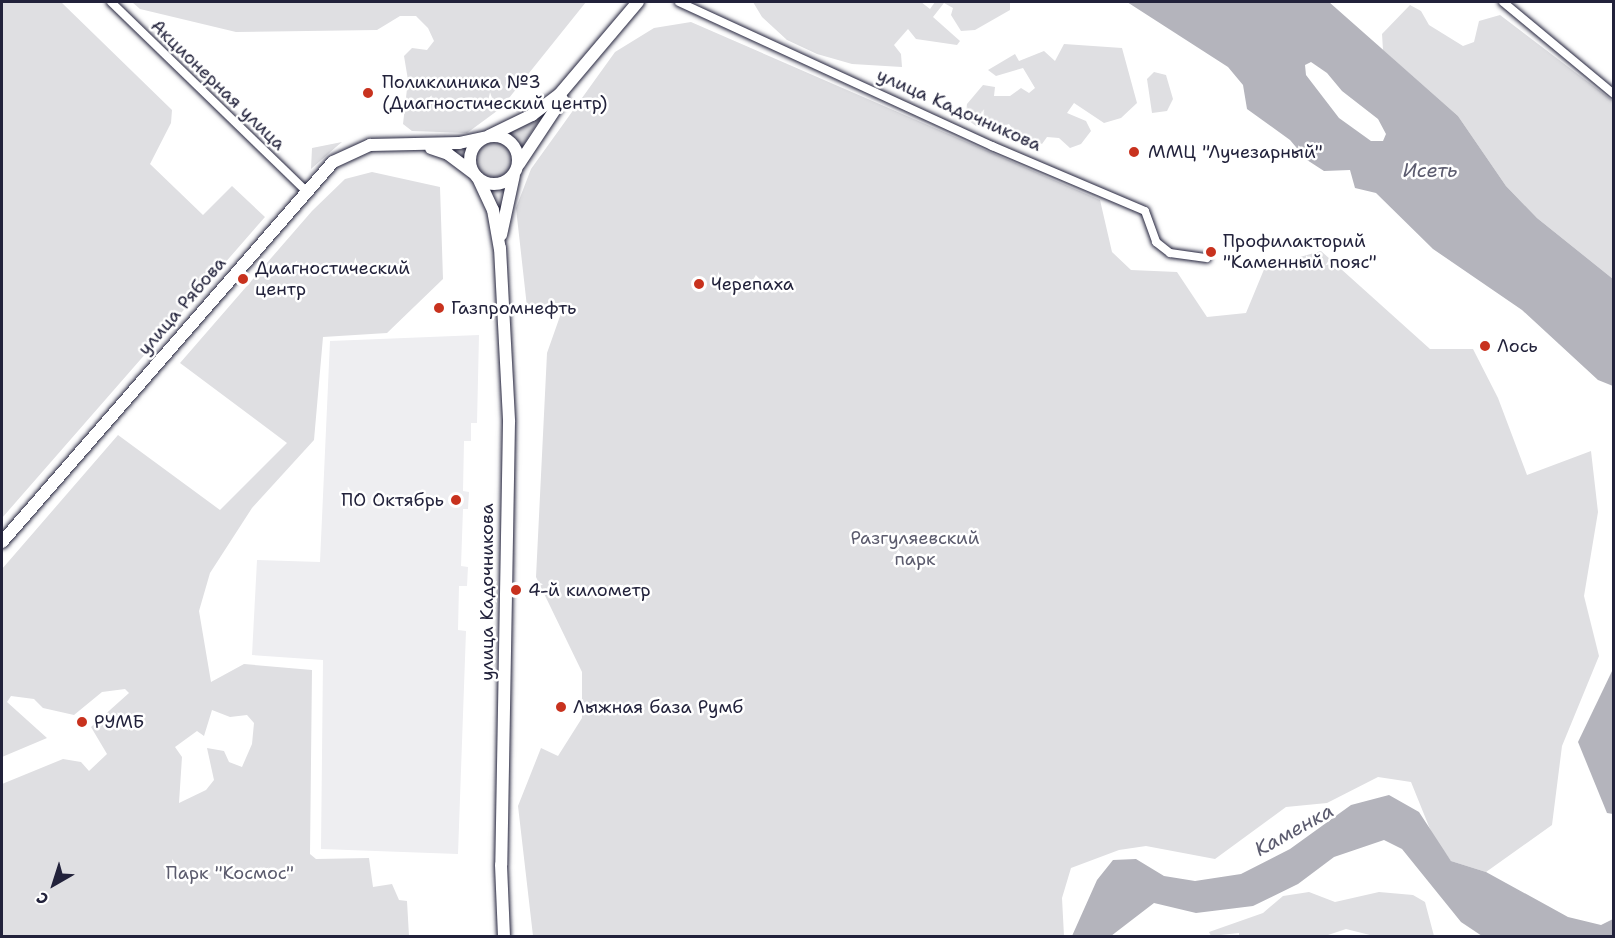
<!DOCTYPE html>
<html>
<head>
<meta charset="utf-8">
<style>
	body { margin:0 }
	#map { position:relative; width:1615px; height:938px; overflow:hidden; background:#fff; font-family:"Shantell Sans",sans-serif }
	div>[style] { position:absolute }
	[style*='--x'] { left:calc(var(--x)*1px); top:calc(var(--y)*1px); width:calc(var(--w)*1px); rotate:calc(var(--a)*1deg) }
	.built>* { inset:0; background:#eeeef1 }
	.green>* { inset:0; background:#dfdfe2 }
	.round { border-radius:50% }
	.water>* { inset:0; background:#b4b4bc }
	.roads { filter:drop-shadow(0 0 2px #22223b) drop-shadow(0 0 2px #22223b) }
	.minor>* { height:8px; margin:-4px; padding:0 4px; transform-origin:4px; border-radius:4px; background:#fff }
	.primary>* { height:12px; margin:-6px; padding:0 6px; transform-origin:6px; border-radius:6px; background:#fff }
	.primary>.ring { margin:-6px; padding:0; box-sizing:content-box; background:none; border:12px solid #fff; border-radius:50% }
	.dots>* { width:16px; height:16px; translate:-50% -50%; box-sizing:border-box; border:3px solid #fff; border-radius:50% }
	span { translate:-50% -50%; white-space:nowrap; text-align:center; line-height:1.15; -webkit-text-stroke:5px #fff; paint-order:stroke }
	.poi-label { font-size:18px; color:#22223b }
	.left { translate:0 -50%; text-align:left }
	.right { translate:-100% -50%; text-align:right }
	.street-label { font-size:18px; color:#22223b }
	.park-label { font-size:18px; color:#5b5b6d }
	.water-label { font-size:20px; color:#5c5c6f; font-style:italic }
	.frame { position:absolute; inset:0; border:3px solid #22223b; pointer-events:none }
	.north { position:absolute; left:24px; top:854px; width:60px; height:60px; -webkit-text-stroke:4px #fff; paint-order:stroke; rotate:219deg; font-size:16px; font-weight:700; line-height:24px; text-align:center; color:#22223b }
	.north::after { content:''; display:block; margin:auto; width:21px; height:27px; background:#22223b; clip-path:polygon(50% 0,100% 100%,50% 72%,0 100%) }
</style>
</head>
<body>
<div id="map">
	<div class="built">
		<div style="clip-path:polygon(479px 335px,477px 423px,471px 423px,471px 441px,464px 441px,463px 491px,469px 492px,468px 509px,463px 509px,461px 566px,468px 567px,467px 586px,459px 586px,458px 630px,466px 631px,458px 854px,321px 849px,323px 660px,252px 655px,257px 560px,320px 562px,330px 341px)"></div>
	</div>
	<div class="green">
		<div style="clip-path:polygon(2px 2px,61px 2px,172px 110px,171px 123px,150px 164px,203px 215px,232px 186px,265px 217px,2px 518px)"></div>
		<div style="clip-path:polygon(132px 2px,586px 2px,501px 108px,467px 133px,412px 131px,403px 124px,408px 80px,404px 56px,412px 48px,427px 50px,434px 41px,428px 28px,416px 16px,400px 16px,377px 30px,236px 32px,140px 9px)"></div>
		<div style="clip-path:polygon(753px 2px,921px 2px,930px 9px,935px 2px,1010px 2px,1010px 10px,975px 30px,961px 31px,951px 15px,953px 8px,944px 3px,933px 17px,960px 41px,957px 45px,916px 39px,908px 29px,894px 45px,901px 54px,902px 67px,852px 64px,817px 54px,787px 40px,762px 17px)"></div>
		<div style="clip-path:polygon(1410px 5px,1421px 11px,1429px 25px,1463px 46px,1474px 42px,1479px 21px,1500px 15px,1613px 101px,1613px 279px,1537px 218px,1506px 186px,1458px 116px,1383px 50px,1382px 34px)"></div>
		<div style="clip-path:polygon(691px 22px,1100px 200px,1112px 252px,1131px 270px,1177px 272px,1207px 317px,1246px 313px,1265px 267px,1321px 251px,1430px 349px,1473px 349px,1498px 398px,1527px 475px,1591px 451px,1598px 512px,1584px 596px,1599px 656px,1562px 746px,1552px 825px,1486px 872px,1451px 861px,1432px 834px,1411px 782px,1378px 777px,1327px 803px,1286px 807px,1215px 859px,1146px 846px,1119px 850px,1071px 868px,1062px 898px,1064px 936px,533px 936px,518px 806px,541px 748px,558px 756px,582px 718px,582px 672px,536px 577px,547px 353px,565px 302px,527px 307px,516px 208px,531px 169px,615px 52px,654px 28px)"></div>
		<div style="clip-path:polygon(1064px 44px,1122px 48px,1137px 103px,1121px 118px,1104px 123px,1074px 103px,1067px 113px,1086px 121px,1091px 131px,1081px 144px,1070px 148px,1059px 138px,1047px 137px,1042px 144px,1021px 140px,1009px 124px,996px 129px,976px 126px,965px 118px,967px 104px,983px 85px,995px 87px,994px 96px,1010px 96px,1021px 88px,1029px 93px,1035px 88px,1023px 68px,996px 76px,988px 70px,1015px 54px,1019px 61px,1044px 51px,1055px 61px)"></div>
		<div style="clip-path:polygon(1154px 72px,1166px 75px,1173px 99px,1167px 111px,1152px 113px,1147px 79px)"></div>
		<div style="clip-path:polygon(545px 114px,532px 131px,521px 149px,508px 134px)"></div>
		<div class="round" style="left:476px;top:142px;width:38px;height:38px"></div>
		<div style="clip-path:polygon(342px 142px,336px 147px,311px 169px,312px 148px)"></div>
		<div style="clip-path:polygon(evenodd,372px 172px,440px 187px,443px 279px,387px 333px,323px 337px,314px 440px,252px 508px,210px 573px,199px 611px,211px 682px,244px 664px,312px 670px,310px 854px,316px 859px,369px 858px,373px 887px,392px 884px,399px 900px,407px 901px,409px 936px,2px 936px,2px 784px,63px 759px,81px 762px,89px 771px,107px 754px,91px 727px,129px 693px,125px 689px,102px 692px,74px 715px,43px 708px,34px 699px,11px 696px,7px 702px,47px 738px,2px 757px,2px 569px,118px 435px,220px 510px,287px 443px,180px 363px,312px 211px,345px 179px,372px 172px,212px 710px,230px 717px,247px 715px,254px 723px,252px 744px,242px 767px,229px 762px,224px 751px,207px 748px,214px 780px,206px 790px,179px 803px,182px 757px,175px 747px,197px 731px,204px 736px,212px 710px)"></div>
		<div style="clip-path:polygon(1309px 892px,1335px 902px,1379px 892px,1413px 895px,1425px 902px,1434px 936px,1374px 936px,1346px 929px,1325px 936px,1239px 936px,1239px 933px,1211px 936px,1209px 932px,1263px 913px,1283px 896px)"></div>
	</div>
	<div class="water">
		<div style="clip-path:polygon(evenodd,1127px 2px,1329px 2px,1458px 116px,1506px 186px,1537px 218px,1613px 279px,1613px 386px,1598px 380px,1522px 310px,1433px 249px,1376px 193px,1355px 188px,1350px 170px,1324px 171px,1307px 160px,1290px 140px,1247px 109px,1243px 85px,1228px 67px,1127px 2px,1311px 62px,1327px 73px,1342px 91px,1378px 119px,1386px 134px,1383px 141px,1371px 141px,1339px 118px,1306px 75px,1305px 65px,1311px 62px)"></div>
		<div style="clip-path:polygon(1613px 669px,1614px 814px,1613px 814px,1607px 813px,1578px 742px)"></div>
		<div style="clip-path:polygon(1389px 795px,1419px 812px,1451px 861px,1486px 872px,1568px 917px,1601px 925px,1613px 919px,1613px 936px,1482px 936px,1461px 922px,1402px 849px,1384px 840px,1334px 857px,1298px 884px,1253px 906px,1196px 913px,1154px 903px,1111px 936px,1072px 936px,1097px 880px,1113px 860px,1136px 859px,1164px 876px,1195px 881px,1241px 874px,1290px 849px,1351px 805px)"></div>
	</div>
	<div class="roads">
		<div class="minor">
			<div style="--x:111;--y:2;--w:270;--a:44.1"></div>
			<div style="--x:679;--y:2;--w:345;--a:24.7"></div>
			<div style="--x:992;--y:146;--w:166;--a:23"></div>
			<div style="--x:1145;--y:211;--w:33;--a:70"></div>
			<div style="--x:1156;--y:242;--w:18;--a:38"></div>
			<div style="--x:1170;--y:253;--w:37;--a:8"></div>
			<div style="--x:1503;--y:2;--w:144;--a:39.7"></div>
		</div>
		<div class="primary">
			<div class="ring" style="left:470px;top:136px;width:36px;height:36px"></div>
			<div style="--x:489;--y:136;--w:48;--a:-26"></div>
			<div style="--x:532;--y:115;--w:34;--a:-37"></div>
			<div style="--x:559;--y:95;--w:122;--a:-49.7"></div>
			<div style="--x:431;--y:148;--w:18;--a:19"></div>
			<div style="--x:448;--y:154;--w:30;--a:37"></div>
			<div style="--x:519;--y:164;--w:78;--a:-56.5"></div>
			<div style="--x:478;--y:178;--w:35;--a:65"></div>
			<div style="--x:493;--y:210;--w:39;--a:80"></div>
			<div style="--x:500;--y:248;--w:174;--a:87"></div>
			<div style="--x:509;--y:422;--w:443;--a:91"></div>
			<div style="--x:501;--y:865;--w:71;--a:87.6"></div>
			<div style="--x:501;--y:235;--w:61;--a:-77.8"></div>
			<div style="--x:2;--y:542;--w:504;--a:-48.94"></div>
			<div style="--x:333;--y:162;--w:41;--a:-24.7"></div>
			<div style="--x:370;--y:145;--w:89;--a:-1.3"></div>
			<div style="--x:459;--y:143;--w:25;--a:-12"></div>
		</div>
	</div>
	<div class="dots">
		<div style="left:368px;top:93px;background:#c8321e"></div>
		<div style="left:1134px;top:152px;background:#c8321e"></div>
		<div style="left:1211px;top:252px;background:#c8321e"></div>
		<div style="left:243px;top:279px;background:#c8321e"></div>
		<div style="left:699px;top:284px;background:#c8321e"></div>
		<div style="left:439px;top:308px;background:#c8321e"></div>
		<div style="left:1485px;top:346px;background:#c8321e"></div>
		<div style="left:456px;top:500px;background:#c8321e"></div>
		<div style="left:516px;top:590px;background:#c8321e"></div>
		<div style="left:561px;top:707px;background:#c8321e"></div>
		<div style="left:82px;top:722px;background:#c8321e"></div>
	</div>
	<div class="poi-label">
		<span class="left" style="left:382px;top:93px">Поликлиника №3<br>(Диагностический центр)</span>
		<span class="left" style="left:1148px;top:152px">ММЦ "Лучезарный"</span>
		<span class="left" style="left:1223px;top:252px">Профилакторий<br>"Каменный пояс"</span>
		<span class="left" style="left:255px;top:279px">Диагностический<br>центр</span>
		<span class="left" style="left:711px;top:284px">Черепаха</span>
		<span class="left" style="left:451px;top:308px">Газпромнефть</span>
		<span class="left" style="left:1497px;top:346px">Лось</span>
		<span class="right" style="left:444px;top:500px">ПО Октябрь</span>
		<span class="left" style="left:528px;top:590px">4-й километр</span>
		<span class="left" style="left:573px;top:707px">Лыжная база Румб</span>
		<span class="left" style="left:94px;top:722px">РУМБ</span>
	</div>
	<div class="street-label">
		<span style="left:218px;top:85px;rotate:44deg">Акционерная улица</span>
		<span style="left:959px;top:110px;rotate:24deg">улица Кадочникова</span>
		<span style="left:182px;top:306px;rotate:-49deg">улица Рябова</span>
		<span style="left:487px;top:592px;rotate:-90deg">улица Кадочникова</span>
	</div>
	<div class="park-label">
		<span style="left:915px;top:549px">Разгуляевский<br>парк</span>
		<span style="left:230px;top:873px">Парк "Космос"</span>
	</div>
	<div class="water-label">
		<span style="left:1430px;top:170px">Исеть</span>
		<span style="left:1294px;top:830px;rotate:-29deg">Каменка</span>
	</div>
	<div class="frame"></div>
	<div class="north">С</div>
</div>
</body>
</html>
